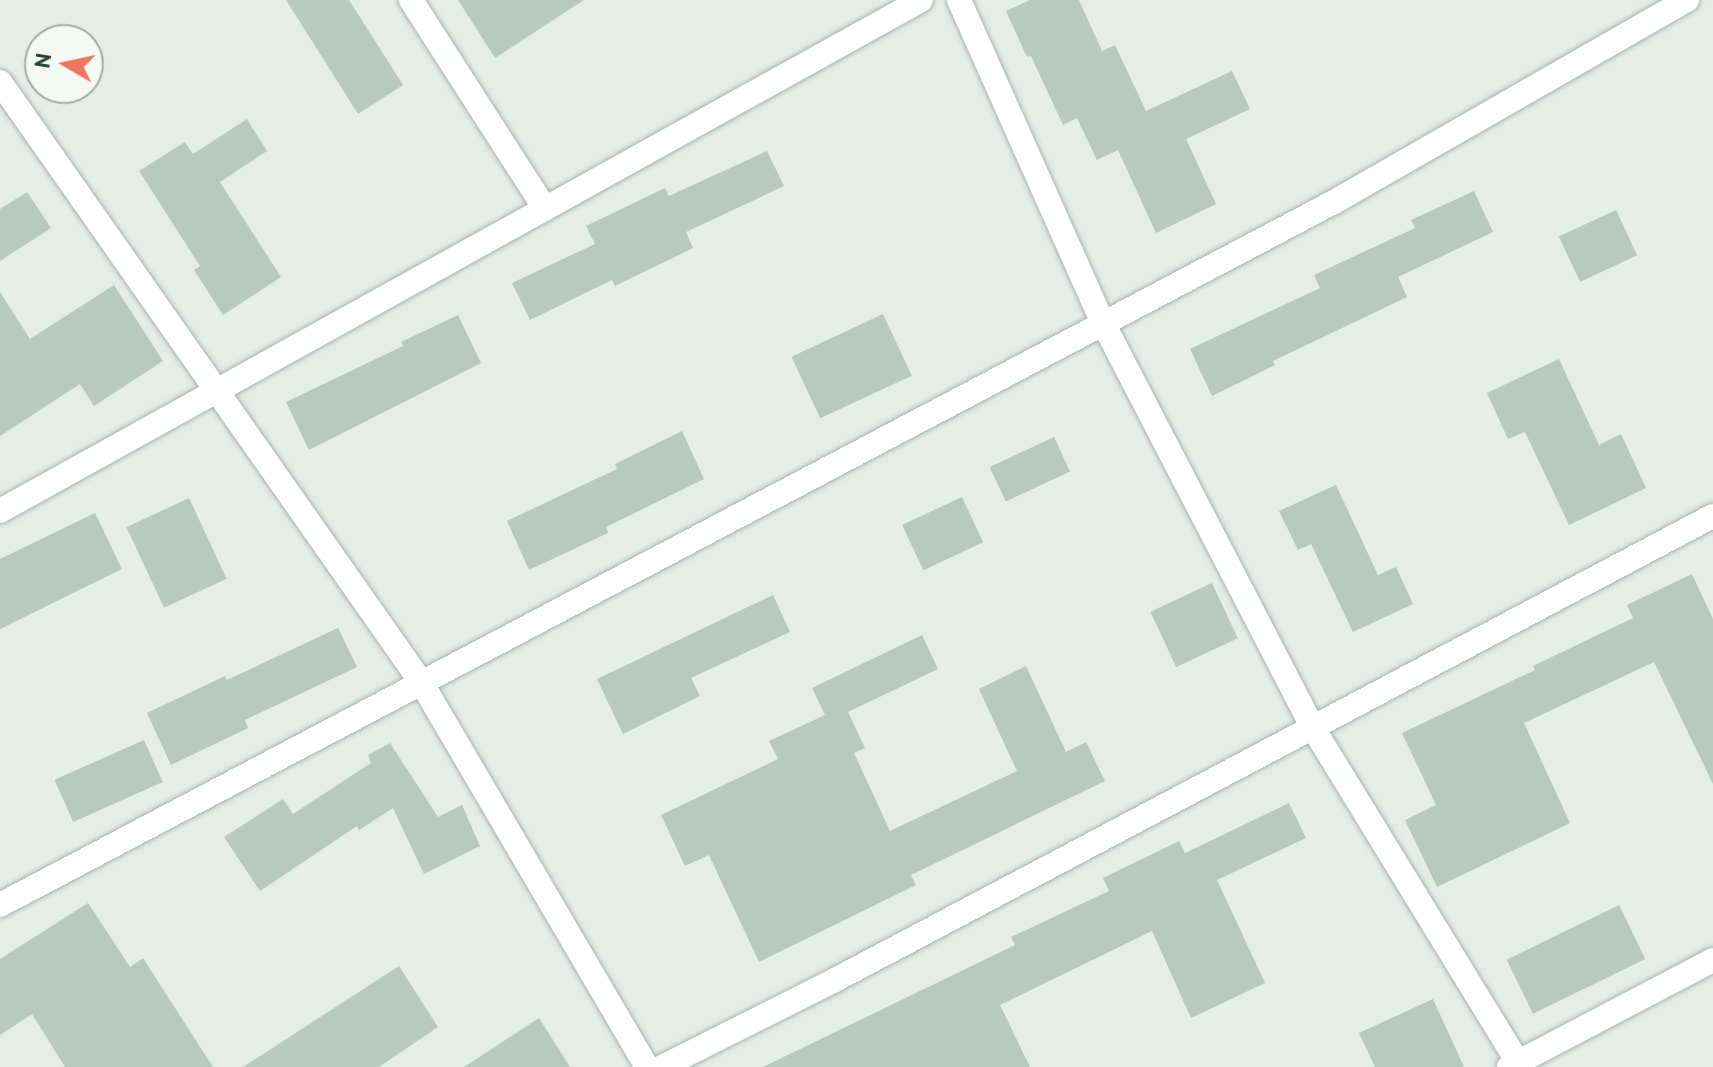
<!DOCTYPE html>
<html>
<head>
<meta charset="utf-8">
<style>
	body { margin:0 }
	#map { position:relative; width:1713px; height:1067px; overflow:hidden; background:#e4ede8; font-family:"PT Sans",sans-serif }
	div>[style] { position:absolute }
	[style*='--x'] { left:calc(var(--x)*1px); top:calc(var(--y)*1px); width:calc(var(--w)*1px); rotate:calc(var(--a)*1deg) }
	.building>* { inset:0; background:#b9c8c1; transform-origin:0 0 }
	.roads { filter:drop-shadow(0 0 2px #a6b5ae) drop-shadow(0 0 2px #a6b5ae) }
	.minor>* { height:24px; margin:-12px; padding:0 12px; transform-origin:12px; border-radius:12px; background:#fff }
	span { translate:-50% -50%; white-space:nowrap; text-align:center; line-height:1.15; -webkit-text-stroke:7px #f4f9f6; paint-order:stroke }
	.north { position:absolute; left:24px; top:24px; width:80px; height:80px; box-sizing:border-box; background:#f4f9f6; border:2px solid #a0aea8; border-radius:50%; rotate:279deg; font-size:22px; font-weight:700; line-height:32px; text-align:center; color:#233e34 }
	.north::after { content:''; display:block; margin:auto; width:28px; height:36px; background:#ef7560; clip-path:polygon(50% 0,100% 100%,50% 72%,0 100%) }
</style>
</head>
<body>
<div id="map">
	<div class="building">
		<div style="clip-path:polygon(286px 0,349px 0,403px 85px,358px 114px)"></div>
		<div style="clip-path:polygon(458px 0,584px 0,495px 58px)"></div>
		<div style="clip-path:polygon(1030px 0,1079px 0,1102px 51px,1115px 45px,1146px 111px,1232px 71px,1250px 109px,1186px 139px,1216px 204px,1156px 233px,1118px 150px,1097px 160px,1077px 118px,1063px 125px,1031px 56px,1027px 57px,1006px 11px)"></div>
		<div style="clip-path:polygon(247px 119px,267px 151px,220px 182px,281px 277px,223px 315px,194px 270px,200px 266px,139px 171px,185px 142px,193px 154px)"></div>
		<div style="clip-path:polygon(767px 151px,784px 186px,686px 232px,693px 248px,615px 286px,612px 280px,530px 320px,512px 283px,595px 244px,586px 226px,665px 188px,669px 196px)"></div>
		<div style="clip-path:polygon(1474px 191px,1493px 232px,1398px 277px,1407px 297px,1273px 361px,1275px 365px,1212px 396px,1190px 349px,1320px 288px,1314px 275px,1415px 228px,1411px 220px)"></div>
		<div style="clip-path:polygon(27px 192px,51px 228px,0 261px,0 209px)"></div>
		<div style="left:1616px;top:210px;width:50px;height:63px;rotate:65deg"></div>
		<div style="clip-path:polygon(114px 285px,163px 361px,94px 406px,80px 384px,0 436px,0 292px,30px 339px)"></div>
		<div style="left:883px;top:314px;width:68px;height:101px;rotate:65deg"></div>
		<div style="clip-path:polygon(458px 315px,481px 363px,309px 450px,286px 402px,403px 346px,401px 342px)"></div>
		<div style="clip-path:polygon(1559px 359px,1599px 445px,1621px 434px,1646px 488px,1569px 525px,1525px 432px,1508px 439px,1487px 393px)"></div>
		<div style="clip-path:polygon(682px 431px,704px 479px,606px 527px,608px 533px,529px 570px,507px 521px,617px 469px,615px 464px)"></div>
		<div style="left:1054px;top:437px;width:38px;height:71px;rotate:65deg"></div>
		<div style="clip-path:polygon(1336px 485px,1378px 575px,1396px 567px,1413px 604px,1353px 632px,1311px 544px,1298px 550px,1279px 511px)"></div>
		<div style="left:962px;top:497px;width:50px;height:66px;rotate:65deg"></div>
		<div style="left:189px;top:498px;width:89px;height:69px;rotate:65deg"></div>
		<div style="clip-path:polygon(95px 513px,122px 569px,0 629px,0 559px)"></div>
		<div style="clip-path:polygon(1692px 574px,1713px 619px,1713px 784px,1654px 662px,1524px 723px,1570px 823px,1437px 887px,1405px 820px,1436px 805px,1402px 733px,1535px 670px,1533px 666px,1633px 618px,1627px 605px)"></div>
		<div style="left:1212px;top:583px;width:61px;height:68px;rotate:65deg"></div>
		<div style="clip-path:polygon(773px 595px,790px 632px,691px 678px,700px 696px,623px 734px,597px 679px)"></div>
		<div style="clip-path:polygon(338px 628px,357px 667px,245px 720px,248px 728px,171px 765px,147px 713px,225px 676px,227px 680px)"></div>
		<div style="clip-path:polygon(922px 635px,938px 669px,848px 712px,865px 748px,854px 753px,890px 831px,1017px 771px,979px 689px,1026px 666px,1066px 752px,1086px 742px,1105px 781px,911px 875px,916px 885px,759px 962px,709px 855px,685px 866px,661px 815px,778px 759px,769px 741px,825px 715px,812px 688px)"></div>
		<div style="left:144px;top:740px;width:46px;height:98px;rotate:66deg"></div>
		<div style="clip-path:polygon(390px 743px,438px 817px,462px 805px,480px 846px,424px 874px,393px 808px,359px 830px,357px 826px,260px 891px,224px 837px,283px 799px,293px 814px,371px 763px,368px 755px)"></div>
		<div style="clip-path:polygon(1289px 803px,1306px 838px,1217px 880px,1265px 983px,1191px 1018px,1152px 931px,1000px 1005px,1030px 1067px,763px 1067px,1015px 945px,1011px 937px,1109px 891px,1103px 878px,1179px 841px,1185px 853px)"></div>
		<div style="clip-path:polygon(88px 903px,130px 967px,143px 958px,213px 1067px,65px 1067px,32px 1014px,0 1035px,0 959px)"></div>
		<div style="left:1619px;top:905px;width:60px;height:125px;rotate:64deg"></div>
		<div style="clip-path:polygon(399px 966px,438px 1027px,379px 1067px,243px 1067px)"></div>
		<div style="clip-path:polygon(1433px 999px,1464px 1067px,1375px 1067px,1359px 1033px)"></div>
		<div style="clip-path:polygon(539px 1018px,570px 1067px,464px 1067px)"></div>
	</div>
	<div class="roads">
		<div class="minor">
			<div style="--x:411;--y:0;--w:248;--a:57.3"></div>
			<div style="--x:959;--y:0;--w:354;--a:66"></div>
			<div style="--x:1103;--y:323;--w:456;--a:62.6"></div>
			<div style="--x:1313;--y:728;--w:398;--a:58.5"></div>
			<div style="--x:0;--y:82;--w:733;--a:54.94"></div>
			<div style="--x:421;--y:682;--w:446;--a:59.6"></div>
			<div style="--x:0;--y:511;--w:1053;--a:-29.02"></div>
			<div style="--x:0;--y:905;--w:1508;--a:-27.79"></div>
			<div style="--x:1334;--y:202;--w:407;--a:-29.8"></div>
			<div style="--x:662;--y:1067;--w:194;--a:-26.7"></div>
			<div style="--x:835;--y:980;--w:993;--a:-27.86"></div>
			<div style="--x:1509;--y:1067;--w:230;--a:-27.7"></div>
		</div>
	</div>
	<div class="north">N</div>
</div>
</body>
</html>
